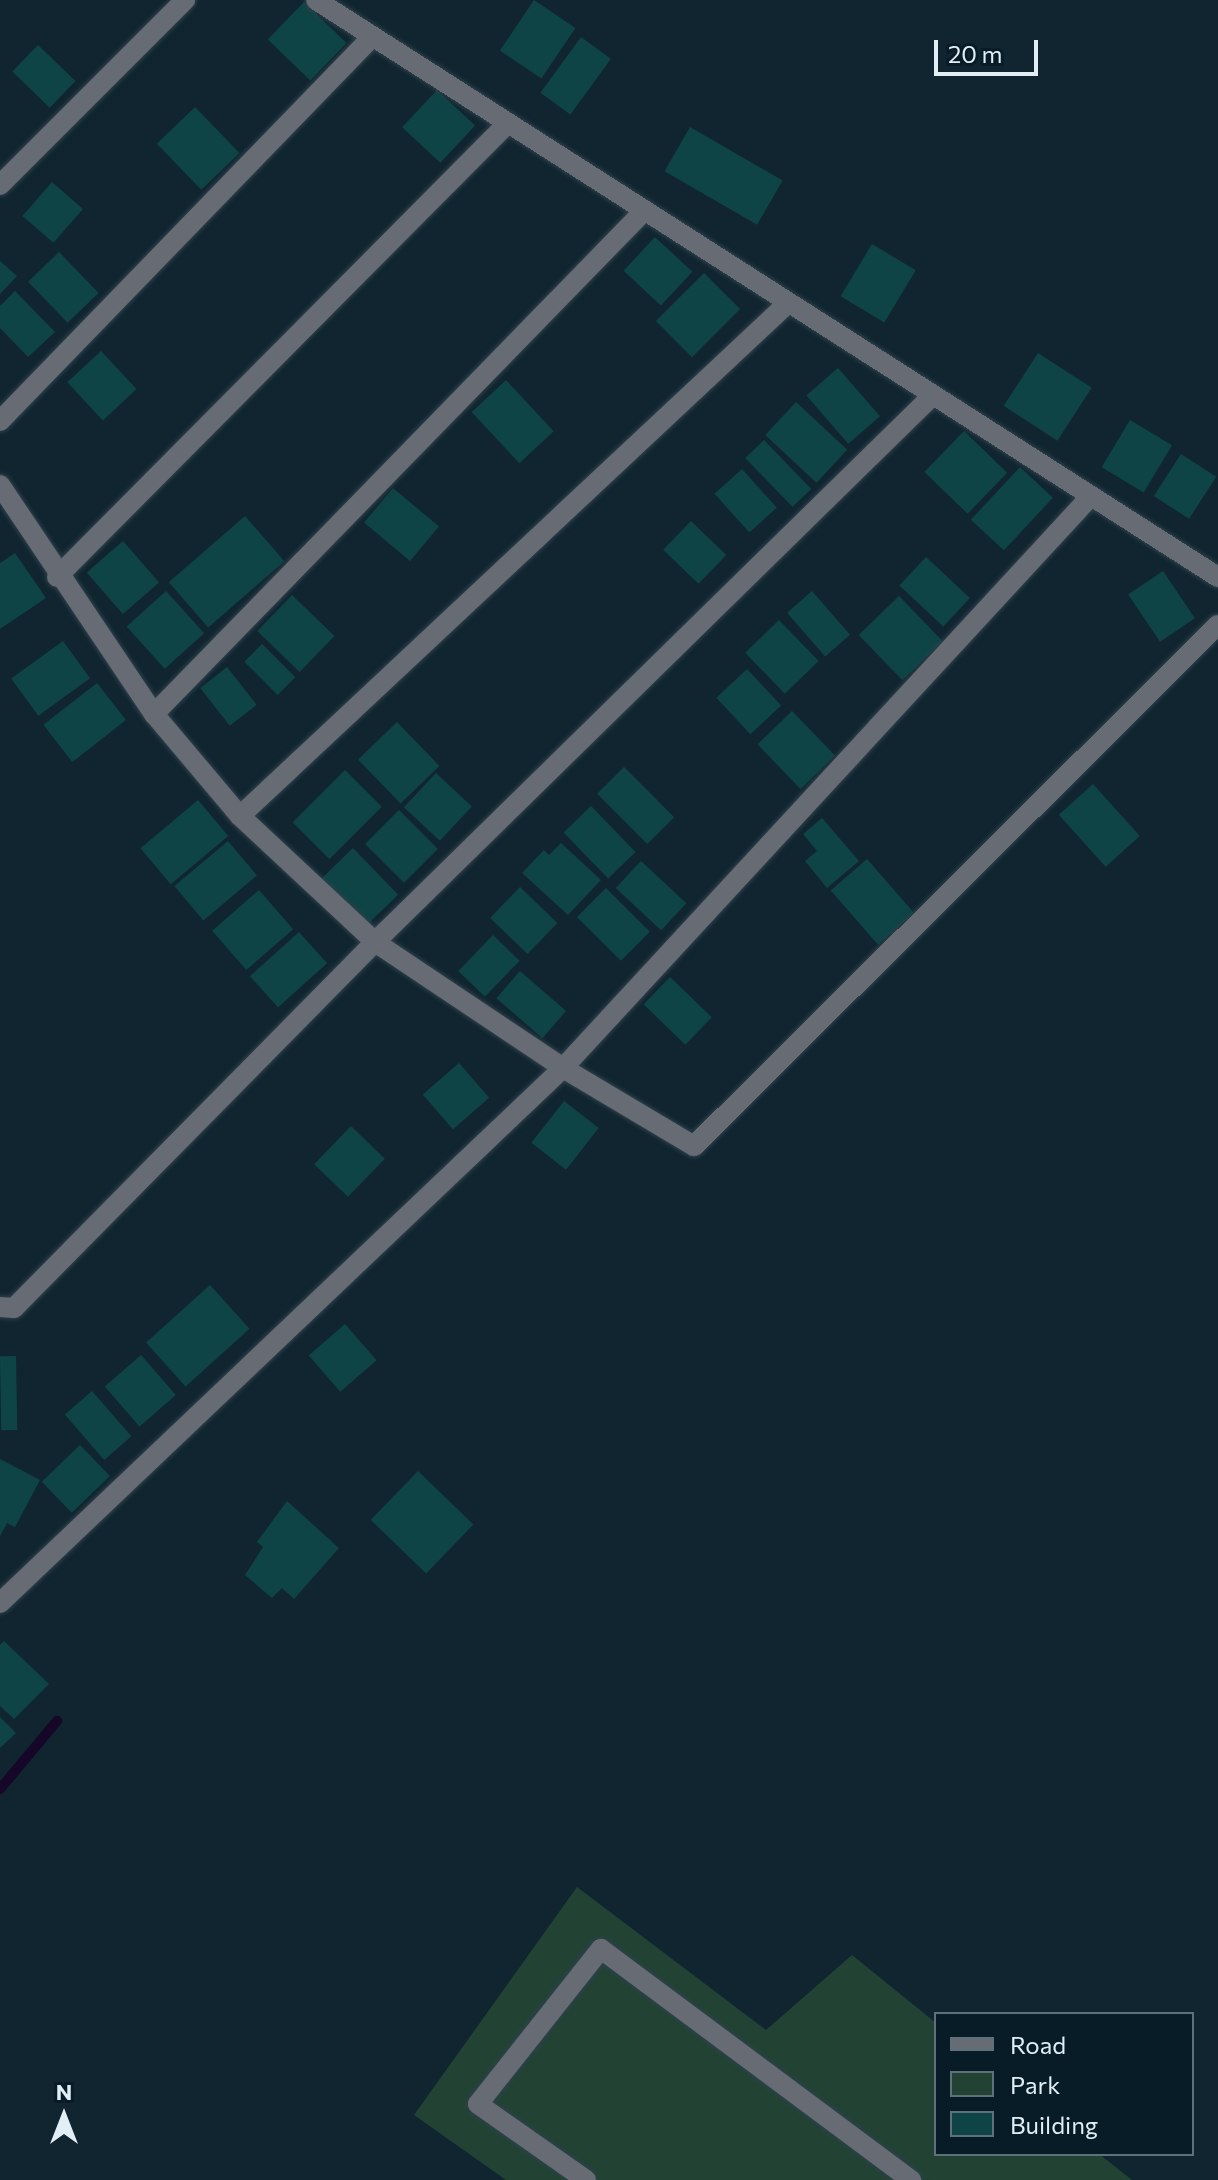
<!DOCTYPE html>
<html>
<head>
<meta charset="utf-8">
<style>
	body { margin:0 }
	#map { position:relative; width:1218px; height:2180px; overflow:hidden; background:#102530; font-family:Commissioner,sans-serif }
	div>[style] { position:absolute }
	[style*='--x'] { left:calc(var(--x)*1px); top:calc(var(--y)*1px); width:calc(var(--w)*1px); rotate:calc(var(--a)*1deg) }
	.green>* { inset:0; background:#224334 }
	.stream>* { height:10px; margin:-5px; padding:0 5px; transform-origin:5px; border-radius:5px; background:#160628 }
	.building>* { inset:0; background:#0f4446; transform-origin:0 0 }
	.roads { filter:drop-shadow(0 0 2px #2d414c) drop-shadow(0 0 2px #2d414c) }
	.minor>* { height:20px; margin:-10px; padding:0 10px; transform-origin:10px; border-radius:10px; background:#676b74 }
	span { translate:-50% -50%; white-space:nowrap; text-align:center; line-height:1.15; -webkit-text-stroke:7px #071c26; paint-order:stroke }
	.legend { position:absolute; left:934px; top:2012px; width:260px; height:144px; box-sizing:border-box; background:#071c26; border:2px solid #5e7079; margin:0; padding:10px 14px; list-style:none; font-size:24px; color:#e1eef5 }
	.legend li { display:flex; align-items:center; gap:16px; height:40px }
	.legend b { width:40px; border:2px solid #5e7079 }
	.north { position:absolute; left:24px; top:2076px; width:80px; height:80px; -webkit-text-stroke:6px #071c26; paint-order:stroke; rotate:0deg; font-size:22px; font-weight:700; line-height:32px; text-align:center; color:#e1eef5 }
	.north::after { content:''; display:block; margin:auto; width:28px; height:36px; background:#e1eef5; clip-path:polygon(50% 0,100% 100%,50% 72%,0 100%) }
	.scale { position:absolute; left:934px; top:40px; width:104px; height:36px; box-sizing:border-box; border:4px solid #e1eef5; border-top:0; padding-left:10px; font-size:24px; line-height:28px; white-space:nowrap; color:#e1eef5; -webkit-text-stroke:6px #071c26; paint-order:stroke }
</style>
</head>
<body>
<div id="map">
	<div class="green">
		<div style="clip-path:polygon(577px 1887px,766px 2030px,852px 1955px,936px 2023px,936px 2154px,1099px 2154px,1132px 2180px,506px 2180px,414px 2115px)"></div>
	</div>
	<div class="stream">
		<div style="--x:0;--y:1789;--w:89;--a:-50"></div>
	</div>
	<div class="building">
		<div style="left:534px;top:0;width:50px;height:61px;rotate:34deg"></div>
		<div style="left:304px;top:2px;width:59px;height:52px;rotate:44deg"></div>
		<div style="left:581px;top:37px;width:37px;height:69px;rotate:36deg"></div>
		<div style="left:38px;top:45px;width:52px;height:37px;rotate:44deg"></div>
		<div style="left:437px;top:90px;width:52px;height:51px;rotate:43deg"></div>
		<div style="left:195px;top:107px;width:64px;height:53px;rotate:46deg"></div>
		<div style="left:690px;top:127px;width:107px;height:51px;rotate:30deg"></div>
		<div style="left:52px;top:182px;width:41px;height:45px;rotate:41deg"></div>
		<div style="left:655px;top:237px;width:51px;height:46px;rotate:43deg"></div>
		<div style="left:872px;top:244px;width:51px;height:61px;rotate:31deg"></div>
		<div style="left:59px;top:252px;width:57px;height:43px;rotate:46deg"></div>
		<div style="clip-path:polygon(0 261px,17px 276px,0 294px)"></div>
		<div style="left:704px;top:273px;width:51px;height:68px;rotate:45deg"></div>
		<div style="clip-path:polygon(15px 291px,55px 332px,28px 357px,0 328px,0 306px)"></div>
		<div style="left:101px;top:351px;width:52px;height:46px;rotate:47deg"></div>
		<div style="left:1038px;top:353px;width:64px;height:63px;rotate:33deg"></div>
		<div style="left:838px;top:368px;width:64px;height:42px;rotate:49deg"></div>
		<div style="left:506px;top:380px;width:70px;height:47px;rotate:47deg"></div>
		<div style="left:796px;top:402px;width:70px;height:45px;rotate:43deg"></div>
		<div style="left:1130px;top:420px;width:49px;height:55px;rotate:31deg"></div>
		<div style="left:964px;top:431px;width:60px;height:57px;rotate:44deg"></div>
		<div style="left:764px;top:440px;width:68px;height:26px;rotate:46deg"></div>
		<div style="left:1181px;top:454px;width:42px;height:50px;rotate:33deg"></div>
		<div style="left:1020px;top:467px;width:45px;height:72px;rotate:43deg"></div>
		<div style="left:742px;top:469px;width:52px;height:37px;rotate:48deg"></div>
		<div style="left:393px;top:488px;width:60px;height:45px;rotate:40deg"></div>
		<div style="left:245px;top:516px;width:60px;height:101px;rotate:49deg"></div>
		<div style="left:691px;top:521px;width:49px;height:40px;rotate:44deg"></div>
		<div style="left:123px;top:541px;width:55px;height:48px;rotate:49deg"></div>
		<div style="clip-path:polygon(15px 553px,46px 598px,0 629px,0 563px)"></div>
		<div style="left:926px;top:557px;width:60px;height:39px;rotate:43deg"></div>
		<div style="left:1163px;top:571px;width:57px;height:42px;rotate:56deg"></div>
		<div style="left:166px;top:591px;width:57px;height:53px;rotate:48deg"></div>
		<div style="left:812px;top:591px;width:58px;height:33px;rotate:49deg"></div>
		<div style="left:292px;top:595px;width:59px;height:50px;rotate:44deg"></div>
		<div style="left:899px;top:596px;width:63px;height:56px;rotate:46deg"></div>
		<div style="left:779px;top:620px;width:57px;height:47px;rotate:46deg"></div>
		<div style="left:63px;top:641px;width:46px;height:64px;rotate:54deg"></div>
		<div style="left:262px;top:644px;width:47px;height:25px;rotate:45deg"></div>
		<div style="left:227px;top:667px;width:48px;height:34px;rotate:52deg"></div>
		<div style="left:747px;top:669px;width:50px;height:42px;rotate:47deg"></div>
		<div style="left:97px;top:683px;width:47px;height:68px;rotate:52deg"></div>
		<div style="left:792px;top:711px;width:62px;height:48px;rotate:46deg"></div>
		<div style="left:397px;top:722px;width:61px;height:54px;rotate:46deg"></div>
		<div style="left:624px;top:767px;width:71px;height:38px;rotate:45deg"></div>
		<div style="left:345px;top:770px;width:52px;height:74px;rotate:45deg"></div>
		<div style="left:436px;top:773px;width:49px;height:47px;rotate:43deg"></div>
		<div style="left:1093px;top:784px;width:70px;height:46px;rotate:48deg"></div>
		<div style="left:198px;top:800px;width:47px;height:75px;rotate:50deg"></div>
		<div style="left:591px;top:806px;width:64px;height:38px;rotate:46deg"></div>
		<div style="left:399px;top:810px;width:55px;height:48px;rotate:45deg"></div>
		<div style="clip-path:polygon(822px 818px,859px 861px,827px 888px,805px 861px,817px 851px,803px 834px)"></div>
		<div style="left:228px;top:841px;width:45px;height:70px;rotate:50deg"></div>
		<div style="clip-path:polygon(561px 843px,601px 880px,568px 915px,522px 873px,544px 850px,549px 855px)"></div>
		<div style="left:353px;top:848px;width:65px;height:47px;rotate:46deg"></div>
		<div style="left:867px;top:859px;width:72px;height:48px;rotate:49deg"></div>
		<div style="left:641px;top:861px;width:62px;height:37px;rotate:43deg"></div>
		<div style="left:520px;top:887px;width:52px;height:43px;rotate:44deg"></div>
		<div style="left:606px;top:888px;width:62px;height:41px;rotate:45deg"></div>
		<div style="left:259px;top:890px;width:52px;height:62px;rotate:49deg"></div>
		<div style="left:299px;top:932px;width:42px;height:66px;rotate:48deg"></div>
		<div style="left:493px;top:935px;width:37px;height:50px;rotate:44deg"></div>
		<div style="left:520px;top:971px;width:61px;height:36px;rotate:41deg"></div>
		<div style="left:670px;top:977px;width:58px;height:38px;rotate:44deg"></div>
		<div style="left:459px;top:1063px;width:46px;height:48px;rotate:49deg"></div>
		<div style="left:564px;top:1101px;width:44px;height:53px;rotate:38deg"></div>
		<div style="left:351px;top:1126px;width:47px;height:53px;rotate:44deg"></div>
		<div style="left:210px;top:1285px;width:59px;height:86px;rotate:48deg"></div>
		<div style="left:345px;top:1324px;width:48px;height:48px;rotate:49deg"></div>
		<div style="left:141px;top:1355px;width:53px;height:48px;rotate:49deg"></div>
		<div style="left:16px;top:1356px;width:74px;height:16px;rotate:89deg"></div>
		<div style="left:92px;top:1391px;width:60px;height:36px;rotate:49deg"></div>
		<div style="left:80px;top:1445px;width:43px;height:53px;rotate:46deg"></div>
		<div style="clip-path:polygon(0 1459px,40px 1480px,15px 1527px,7px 1523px,0 1536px)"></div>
		<div style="left:418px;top:1471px;width:77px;height:68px;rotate:44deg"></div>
		<div style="clip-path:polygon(287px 1501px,339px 1548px,294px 1599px,282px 1588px,272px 1598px,245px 1575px,263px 1547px,257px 1542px)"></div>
		<div style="clip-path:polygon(4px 1641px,49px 1684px,14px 1719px,0 1706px,0 1645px)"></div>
		<div style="clip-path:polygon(0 1717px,16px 1733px,0 1748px)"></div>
	</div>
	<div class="roads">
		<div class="minor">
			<div style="--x:316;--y:0;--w:1071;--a:32.61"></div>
			<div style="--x:0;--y:185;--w:262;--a:-45"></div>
			<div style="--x:0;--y:421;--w:535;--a:-45.91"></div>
			<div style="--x:0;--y:485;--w:276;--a:56.1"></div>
			<div style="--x:154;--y:714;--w:133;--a:49.9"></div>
			<div style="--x:240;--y:816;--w:185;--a:43"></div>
			<div style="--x:375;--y:942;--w:226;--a:33.8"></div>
			<div style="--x:563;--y:1068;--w:152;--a:30.8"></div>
			<div style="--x:694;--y:1146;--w:739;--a:-44.84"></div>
			<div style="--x:57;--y:577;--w:639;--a:-45.19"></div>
			<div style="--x:154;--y:714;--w:699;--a:-45.75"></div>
			<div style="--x:240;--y:816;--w:749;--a:-43.11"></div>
			<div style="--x:0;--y:1307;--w:14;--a:4"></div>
			<div style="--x:14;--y:1308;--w:514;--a:-45.39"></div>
			<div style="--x:375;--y:942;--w:781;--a:-44.43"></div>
			<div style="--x:0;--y:1603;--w:777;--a:-43.54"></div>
			<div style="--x:563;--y:1068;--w:777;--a:-47.29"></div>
			<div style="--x:586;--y:2180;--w:132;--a:-144.9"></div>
			<div style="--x:478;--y:2104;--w:198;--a:-51.6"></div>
			<div style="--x:601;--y:1949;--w:387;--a:36.7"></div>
		</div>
	</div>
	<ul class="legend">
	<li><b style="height:10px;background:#676b74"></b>Road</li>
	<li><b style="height:22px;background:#224334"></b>Park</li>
	<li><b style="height:22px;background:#0f4446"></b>Building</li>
	</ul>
	<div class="north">N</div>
	<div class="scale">20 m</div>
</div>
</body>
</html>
